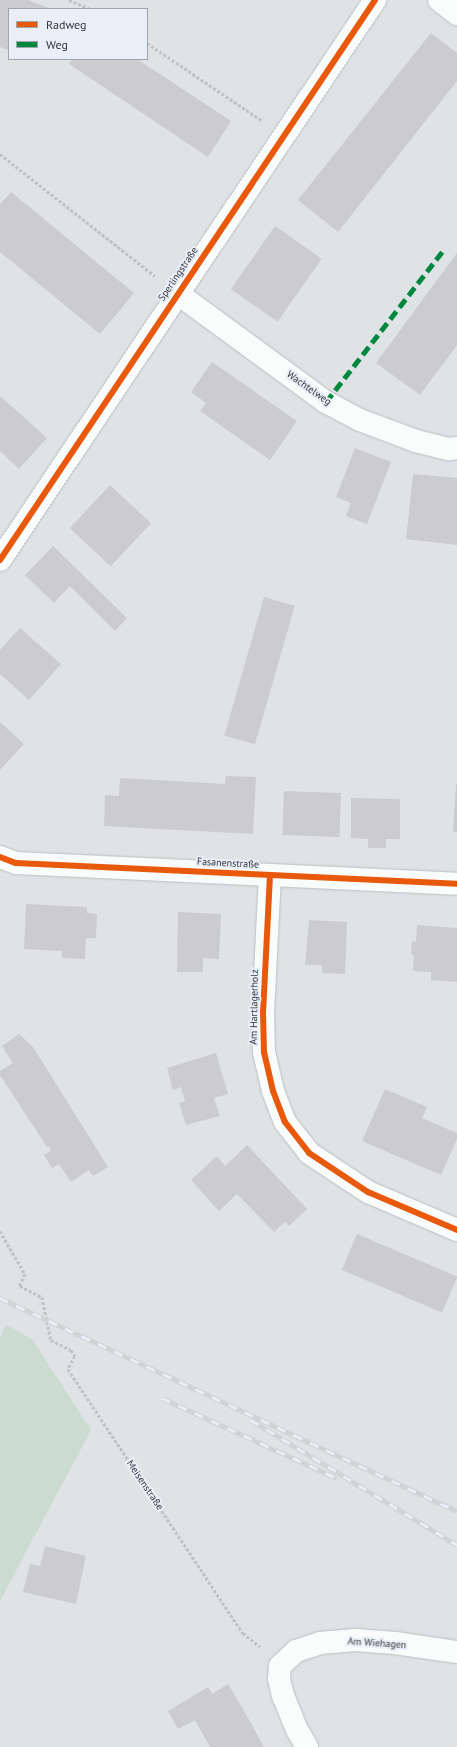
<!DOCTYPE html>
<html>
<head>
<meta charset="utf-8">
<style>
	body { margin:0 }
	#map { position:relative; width:457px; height:1747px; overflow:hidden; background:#e0e3e6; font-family:"PT Sans",sans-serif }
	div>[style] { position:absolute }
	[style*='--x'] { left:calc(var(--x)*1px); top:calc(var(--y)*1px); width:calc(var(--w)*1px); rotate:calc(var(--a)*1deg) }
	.green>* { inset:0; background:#cbdbcf }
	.building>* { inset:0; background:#cccbcd; transform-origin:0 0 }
	.path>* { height:2.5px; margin-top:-1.25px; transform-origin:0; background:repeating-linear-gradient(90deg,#c1c2c3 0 3px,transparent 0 5px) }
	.roads { filter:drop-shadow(0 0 1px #bdbfc1) drop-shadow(0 0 1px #bdbfc1) }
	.minor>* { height:22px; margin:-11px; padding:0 11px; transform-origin:11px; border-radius:11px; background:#fafbfb }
	.rail>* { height:4.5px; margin-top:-2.25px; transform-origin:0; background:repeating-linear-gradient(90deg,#e9eff8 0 9px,#d1d2d3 0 18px); box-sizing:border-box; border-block:1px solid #d1d2d3 }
	.quiet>* { height:5px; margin-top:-2.5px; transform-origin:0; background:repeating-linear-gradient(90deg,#00873e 0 10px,transparent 0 15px) }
	.cycleway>* { height:6px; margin:-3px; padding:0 3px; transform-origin:3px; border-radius:3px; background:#e8590c }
	span { translate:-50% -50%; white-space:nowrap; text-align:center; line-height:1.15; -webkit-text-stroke:4px #e9eff8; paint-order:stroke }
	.street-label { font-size:10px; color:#333639 }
	.legend { position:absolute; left:8px; top:8px; width:140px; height:52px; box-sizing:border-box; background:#e9eff8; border:1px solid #a0a5ac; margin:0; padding:5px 7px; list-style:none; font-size:12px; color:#333639 }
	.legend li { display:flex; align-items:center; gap:8px; height:20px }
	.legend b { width:20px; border:1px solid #a0a5ac }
</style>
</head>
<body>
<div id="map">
	<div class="green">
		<div style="clip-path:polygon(6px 1325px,32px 1339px,91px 1430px,0 1601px,0 1337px)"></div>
	</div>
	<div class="building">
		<div style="clip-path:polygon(0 0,28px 0,51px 9px,9px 9px,9px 50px,0 47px)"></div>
		<div style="clip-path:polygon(431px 33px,457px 53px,457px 81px,338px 232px,298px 200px)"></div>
		<div style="clip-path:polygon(72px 59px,137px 59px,231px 121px,208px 157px,69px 64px)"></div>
		<div style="clip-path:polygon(11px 192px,134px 293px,100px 334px,0 252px,0 204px)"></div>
		<div style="left:275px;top:226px;width:57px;height:77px;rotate:35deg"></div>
		<div style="clip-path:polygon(457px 253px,457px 345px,420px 395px,376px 363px)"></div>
		<div style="clip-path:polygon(212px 362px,297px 421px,270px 460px,200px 411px,206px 403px,191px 392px)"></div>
		<div style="clip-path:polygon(0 396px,47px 438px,19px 469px,0 451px)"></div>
		<div style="clip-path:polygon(355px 448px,391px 462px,367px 524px,346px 516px,351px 503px,336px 497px)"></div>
		<div style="clip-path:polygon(413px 474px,457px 478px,457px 545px,406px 539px)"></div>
		<div style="left:110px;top:485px;width:56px;height:59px;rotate:43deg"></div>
		<div style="clip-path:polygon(53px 546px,127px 618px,115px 631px,70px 586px,54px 603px,25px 575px)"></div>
		<div style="left:264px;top:597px;width:32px;height:144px;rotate:16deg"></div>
		<div style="clip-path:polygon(20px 628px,61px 664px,29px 700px,0 674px,0 650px)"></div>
		<div style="clip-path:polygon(0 722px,24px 744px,0 770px)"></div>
		<div style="clip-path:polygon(226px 776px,256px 777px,253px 834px,104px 826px,105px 795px,119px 796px,120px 778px,225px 784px)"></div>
		<div style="clip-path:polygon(456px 784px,457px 784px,457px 832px,453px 832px)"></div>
		<div style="left:284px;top:791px;width:57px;height:44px;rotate:2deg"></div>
		<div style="clip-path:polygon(351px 798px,400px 799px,400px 839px,386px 839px,386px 848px,368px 848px,368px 839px,351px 838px)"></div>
		<div style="clip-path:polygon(26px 904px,87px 907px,87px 913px,97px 914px,96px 938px,86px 938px,85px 959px,62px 958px,62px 951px,24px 949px)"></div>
		<div style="clip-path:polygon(178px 912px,221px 914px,219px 959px,203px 958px,203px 972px,177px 972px)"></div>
		<div style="clip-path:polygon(309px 920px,347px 922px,345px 974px,322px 973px,322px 965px,305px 965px)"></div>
		<div style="clip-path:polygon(417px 925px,457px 928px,457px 982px,431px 980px,431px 972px,413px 971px,414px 955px,411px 954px,412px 941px,416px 942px)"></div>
		<div style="clip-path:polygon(19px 1034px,33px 1047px,108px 1167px,93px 1176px,89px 1170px,71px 1182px,59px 1164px,52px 1168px,44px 1155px,51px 1151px,49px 1146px,47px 1147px,0 1075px,0 1071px,13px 1063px,2px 1046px)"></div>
		<div style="clip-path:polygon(216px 1053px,228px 1094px,214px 1098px,220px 1116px,186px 1125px,179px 1103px,185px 1101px,181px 1087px,173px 1090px,167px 1068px)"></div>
		<div style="clip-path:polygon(385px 1089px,427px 1107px,422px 1118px,457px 1133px,457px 1139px,441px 1175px,362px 1141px)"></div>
		<div style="clip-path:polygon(247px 1145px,307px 1209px,289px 1226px,285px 1222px,274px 1232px,237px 1194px,219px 1211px,191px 1180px,217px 1156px,225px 1166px)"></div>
		<div style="left:357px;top:1234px;width:109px;height:39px;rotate:23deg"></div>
		<div style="clip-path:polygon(45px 1546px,86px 1556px,76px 1604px,23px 1592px,30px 1564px,40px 1566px)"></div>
		<div style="clip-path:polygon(228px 1684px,247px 1716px,264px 1747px,210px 1747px,195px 1720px,178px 1729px,168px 1711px,208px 1687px,212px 1694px)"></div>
	</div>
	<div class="path">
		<div style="--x:69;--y:0;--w:23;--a:23"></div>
		<div style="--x:147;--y:43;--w:138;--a:34"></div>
		<div style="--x:0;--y:154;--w:197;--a:38.2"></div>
		<div style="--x:0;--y:1231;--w:50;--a:59.8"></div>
		<div style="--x:25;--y:1274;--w:13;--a:113"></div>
		<div style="--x:20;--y:1286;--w:25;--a:27"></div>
		<div style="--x:42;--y:1297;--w:44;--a:78.2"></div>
		<div style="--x:51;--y:1340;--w:22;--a:27"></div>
		<div style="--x:71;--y:1350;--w:7;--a:56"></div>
		<div style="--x:75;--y:1356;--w:15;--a:118"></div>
		<div style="--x:68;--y:1369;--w:317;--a:56.5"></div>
		<div style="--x:243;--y:1633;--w:22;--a:39"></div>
	</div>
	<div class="roads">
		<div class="minor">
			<div style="--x:439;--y:0;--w:23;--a:38"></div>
			<div style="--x:177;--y:293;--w:185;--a:36.2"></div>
			<div style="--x:326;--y:402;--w:38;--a:28"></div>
			<div style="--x:360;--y:420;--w:60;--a:20.6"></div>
			<div style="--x:416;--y:441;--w:34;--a:14"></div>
			<div style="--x:449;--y:449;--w:8;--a:-7"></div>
			<div style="--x:0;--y:560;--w:674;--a:-56.19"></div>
			<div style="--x:0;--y:857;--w:17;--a:21"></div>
			<div style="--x:16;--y:863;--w:441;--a:2.7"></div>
			<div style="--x:270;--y:875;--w:137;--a:92.9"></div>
			<div style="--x:263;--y:1012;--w:40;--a:88.6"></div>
			<div style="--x:264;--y:1052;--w:40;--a:77"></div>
			<div style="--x:273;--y:1091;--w:33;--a:69"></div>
			<div style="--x:285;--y:1122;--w:39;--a:52"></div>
			<div style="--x:309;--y:1153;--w:71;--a:33.5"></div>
			<div style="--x:368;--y:1192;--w:97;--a:23.1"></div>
			<div style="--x:307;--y:1747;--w:20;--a:-120"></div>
			<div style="--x:297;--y:1730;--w:37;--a:-112"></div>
			<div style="--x:283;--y:1696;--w:18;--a:-103"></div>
			<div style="--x:279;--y:1678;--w:12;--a:-85"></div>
			<div style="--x:280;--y:1666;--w:22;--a:-43"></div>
			<div style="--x:296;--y:1651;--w:25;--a:-18"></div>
			<div style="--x:320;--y:1643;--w:35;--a:-5"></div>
			<div style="--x:355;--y:1640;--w:40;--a:4.3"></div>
			<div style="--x:395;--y:1643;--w:63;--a:8.3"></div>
		</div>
	</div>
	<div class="rail">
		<div style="--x:0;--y:1298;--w:504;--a:24.99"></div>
		<div style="--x:162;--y:1398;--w:192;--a:24.6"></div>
		<div style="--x:251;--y:1420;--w:241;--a:31.2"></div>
	</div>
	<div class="quiet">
		<div style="--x:326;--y:402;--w:190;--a:-52.3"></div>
	</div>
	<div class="cycleway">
		<div style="--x:0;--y:560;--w:674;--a:-56.19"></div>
		<div style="--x:0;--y:857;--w:17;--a:21"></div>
		<div style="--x:16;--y:863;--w:441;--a:2.7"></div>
		<div style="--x:270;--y:875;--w:137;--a:92.9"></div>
		<div style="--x:263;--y:1012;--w:40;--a:88.6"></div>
		<div style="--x:264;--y:1052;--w:40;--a:77"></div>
		<div style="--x:273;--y:1091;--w:33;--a:69"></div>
		<div style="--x:285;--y:1122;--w:39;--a:52"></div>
		<div style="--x:309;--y:1153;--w:71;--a:33.5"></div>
		<div style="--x:368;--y:1192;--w:97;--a:23.1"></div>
	</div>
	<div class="street-label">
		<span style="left:178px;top:274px;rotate:-56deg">Sperlingstraße</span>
		<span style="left:309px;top:388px;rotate:35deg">Wachtelweg</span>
		<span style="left:228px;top:863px;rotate:3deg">Fasanenstraße</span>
		<span style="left:254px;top:1007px;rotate:-89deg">Am Hartlagerholz</span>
		<span style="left:145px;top:1485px;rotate:56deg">Meisenstraße</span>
		<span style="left:377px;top:1643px;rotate:4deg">Am Wiehagen</span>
	</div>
	<ul class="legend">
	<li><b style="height:5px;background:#e8590c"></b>Radweg</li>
	<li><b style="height:5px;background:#00873e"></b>Weg</li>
	</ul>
</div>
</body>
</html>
